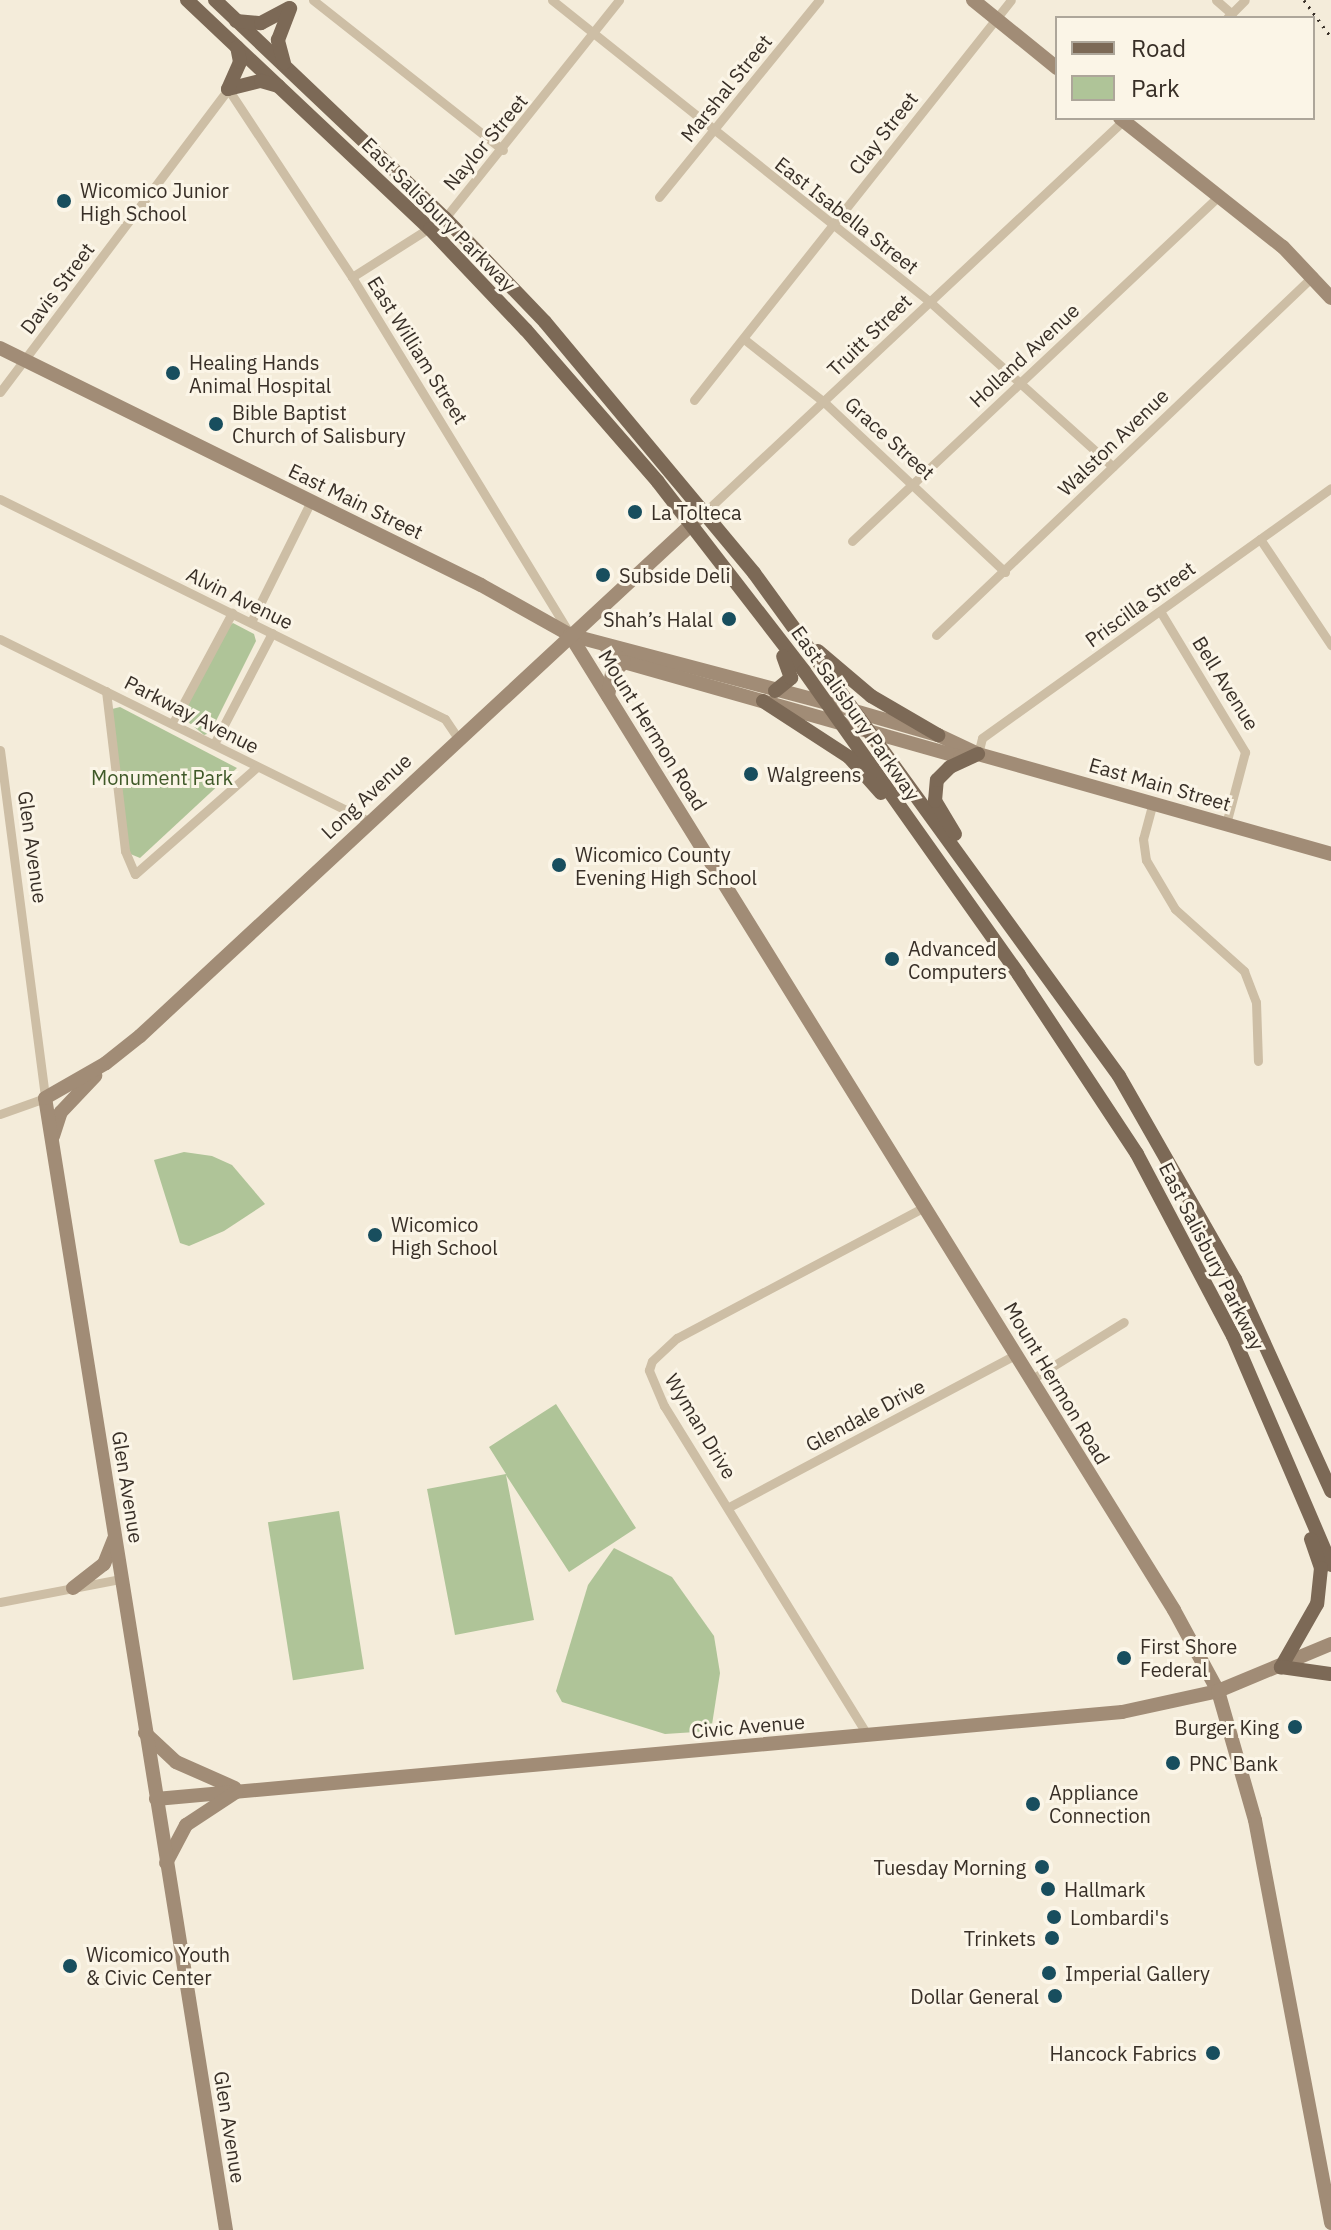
<!DOCTYPE html>
<html>
<head>
<meta charset="utf-8">
<style>
	body { margin:0 }
	#map { position:relative; width:1331px; height:2230px; overflow:hidden; background:#f4ecda; font-family:"IBM Plex Sans",sans-serif }
	div>[style] { position:absolute }
	[style*='--x'] { left:calc(var(--x)*1px); top:calc(var(--y)*1px); width:calc(var(--w)*1px); rotate:calc(var(--a)*1deg) }
	.green>* { inset:0; background:#afc498; transform-origin:0 0 }
	.street>* { height:9px; margin:-4.5px; padding:0 4.5px; transform-origin:4.5px; border-radius:4.5px; background:#cdbea5 }
	.secondary>* { height:14px; margin:-7px; padding:0 7px; transform-origin:7px; border-radius:7px; background:#a18c76 }
	.primary>* { height:14px; margin:-7px; padding:0 7px; transform-origin:7px; border-radius:7px; background:#7c6956 }
	.rail>* { height:3px; margin-top:-1.5px; transform-origin:0; background:repeating-linear-gradient(90deg,#382f27 0 2px,transparent 0 8px) }
	.dots>* { width:22px; height:22px; translate:-50% -50%; box-sizing:border-box; border:4px solid #fbf5e7; border-radius:50% }
	span { translate:-50% -50%; white-space:nowrap; text-align:center; line-height:1.15; -webkit-text-stroke:6px #fbf5e7; paint-order:stroke }
	.street-label { font-size:20px; color:#382f27 }
	.poi-label { font-size:20px; color:#382f27 }
	.left { translate:0 -50%; text-align:left }
	.right { translate:-100% -50%; text-align:right }
	.park-label { font-size:20px; color:#3f5928 }
	.legend { position:absolute; left:1055px; top:16px; width:260px; height:104px; box-sizing:border-box; background:#fbf5e7; border:2px solid #ada69a; margin:0; padding:10px 14px; list-style:none; font-size:24px; color:#382f27 }
	.legend li { display:flex; align-items:center; gap:16px; height:40px }
	.legend b { width:40px; border:2px solid #ada69a }
</style>
</head>
<body>
<div id="map">
	<div class="green">
		<div style="clip-path:polygon(233px 623px,254px 634px,256px 641px,210px 733px,204px 735px,182px 717px,226px 628px)"></div>
		<div style="clip-path:polygon(120px 707px,237px 768px,140px 858px,128px 853px,112px 709px)"></div>
		<div style="clip-path:polygon(184px 1152px,212px 1156px,232px 1165px,265px 1204px,224px 1231px,189px 1246px,180px 1243px,154px 1160px)"></div>
		<div style="clip-path:polygon(556px 1404px,636px 1528px,569px 1572px,506px 1475px,534px 1620px,455px 1635px,427px 1489px,506px 1474px,489px 1447px)"></div>
		<div style="left:339px;top:1511px;width:160px;height:72px;rotate:81deg"></div>
		<div style="clip-path:polygon(614px 1548px,672px 1577px,714px 1636px,720px 1673px,711px 1731px,665px 1734px,562px 1702px,556px 1691px,588px 1585px)"></div>
	</div>
	<div class="street">
		<div style="--x:313;--y:0;--w:242;--a:38.3"></div>
		<div style="--x:552;--y:0;--w:484;--a:38.6"></div>
		<div style="--x:930;--y:302;--w:246;--a:42"></div>
		<div style="--x:1216;--y:0;--w:21;--a:41"></div>
		<div style="--x:1227;--y:18;--w:25;--a:-45"></div>
		<div style="--x:659;--y:197;--w:254;--a:-50.9"></div>
		<div style="--x:352;--y:277;--w:110;--a:-32.4"></div>
		<div style="--x:445;--y:218;--w:279;--a:-51.4"></div>
		<div style="--x:744;--y:339;--w:103;--a:38.3"></div>
		<div style="--x:825;--y:403;--w:247;--a:43.2"></div>
		<div style="--x:0;--y:392;--w:379;--a:-53"></div>
		<div style="--x:228;--y:89;--w:225;--a:56.6"></div>
		<div style="--x:352;--y:277;--w:415;--a:58.6"></div>
		<div style="--x:694;--y:400;--w:510;--a:-51.6"></div>
		<div style="--x:0;--y:499;--w:496;--a:26.3"></div>
		<div style="--x:445;--y:719;--w:22;--a:56"></div>
		<div style="--x:706;--y:511;--w:575;--a:-43.1"></div>
		<div style="--x:1260;--y:539;--w:128;--a:56.2"></div>
		<div style="--x:852;--y:541;--w:505;--a:-43.24"></div>
		<div style="--x:1160;--y:611;--w:165;--a:58.9"></div>
		<div style="--x:1245;--y:752;--w:74;--a:104.8"></div>
		<div style="--x:251;--y:622;--w:135;--a:-63.6"></div>
		<div style="--x:936;--y:635;--w:521;--a:-43.6"></div>
		<div style="--x:0;--y:639;--w:411;--a:26.3"></div>
		<div style="--x:106;--y:691;--w:161;--a:83.2"></div>
		<div style="--x:125;--y:851;--w:25;--a:67"></div>
		<div style="--x:135;--y:874;--w:162;--a:-41.3"></div>
		<div style="--x:174;--y:721;--w:123;--a:-61.8"></div>
		<div style="--x:215;--y:742;--w:123;--a:-62.4"></div>
		<div style="--x:0;--y:750;--w:351;--a:82.6"></div>
		<div style="--x:45;--y:1098;--w:48;--a:160.4"></div>
		<div style="--x:978;--y:754;--w:16;--a:-76"></div>
		<div style="--x:982;--y:738;--w:429;--a:-35.6"></div>
		<div style="--x:1153;--y:802;--w:38;--a:105"></div>
		<div style="--x:1143;--y:839;--w:21;--a:82"></div>
		<div style="--x:1146;--y:860;--w:57;--a:59.4"></div>
		<div style="--x:1175;--y:909;--w:93;--a:41.9"></div>
		<div style="--x:1244;--y:971;--w:33;--a:69"></div>
		<div style="--x:1256;--y:1002;--w:59;--a:88.1"></div>
		<div style="--x:1032;--y:1379;--w:108;--a:-31.8"></div>
		<div style="--x:729;--y:1507;--w:326;--a:-28"></div>
		<div style="--x:0;--y:1602;--w:123;--a:-10.8"></div>
		<div style="--x:868;--y:1736;--w:388;--a:-121.7"></div>
		<div style="--x:664;--y:1406;--w:39;--a:-113"></div>
		<div style="--x:649;--y:1370;--w:9;--a:-72"></div>
		<div style="--x:652;--y:1361;--w:34;--a:-43"></div>
		<div style="--x:677;--y:1338;--w:282;--a:-27.9"></div>
	</div>
	<div class="secondary">
		<div style="--x:973;--y:0;--w:108;--a:39"></div>
		<div style="--x:1120;--y:118;--w:208;--a:38.4"></div>
		<div style="--x:1283;--y:247;--w:70;--a:46.7"></div>
		<div style="--x:0;--y:348;--w:536;--a:26.23"></div>
		<div style="--x:481;--y:585;--w:102;--a:29.3"></div>
		<div style="--x:570;--y:635;--w:266;--a:14.8"></div>
		<div style="--x:827;--y:703;--w:116;--a:16.1"></div>
		<div style="--x:938;--y:735;--w:44;--a:25.4"></div>
		<div style="--x:978;--y:754;--w:367;--a:15.8"></div>
		<div style="--x:570;--y:635;--w:1147;--a:58.22"></div>
		<div style="--x:1174;--y:1610;--w:92;--a:61.5"></div>
		<div style="--x:1218;--y:1691;--w:134;--a:74"></div>
		<div style="--x:1255;--y:1820;--w:410;--a:79.3"></div>
		<div style="--x:607;--y:648;--w:22;--a:39"></div>
		<div style="--x:624;--y:662;--w:349;--a:15.8"></div>
		<div style="--x:960;--y:757;--w:13;--a:-9"></div>
		<div style="--x:608;--y:696;--w:22;--a:-80"></div>
		<div style="--x:612;--y:674;--w:17;--a:-45"></div>
		<div style="--x:53;--y:1136;--w:25;--a:-72"></div>
		<div style="--x:61;--y:1112;--w:50;--a:-46.6"></div>
		<div style="--x:73;--y:1588;--w:39;--a:-38"></div>
		<div style="--x:104;--y:1564;--w:27;--a:-68"></div>
		<div style="--x:145;--y:1733;--w:42;--a:43.1"></div>
		<div style="--x:176;--y:1762;--w:64;--a:23.8"></div>
		<div style="--x:156;--y:1799;--w:970;--a:-5.15"></div>
		<div style="--x:1122;--y:1712;--w:98;--a:-12.3"></div>
		<div style="--x:1218;--y:1691;--w:122;--a:-22.6"></div>
		<div style="--x:166;--y:1863;--w:43;--a:-62.2"></div>
		<div style="--x:186;--y:1825;--w:60;--a:-33.4"></div>
		<div style="--x:226;--y:2230;--w:1146;--a:-99.08"></div>
		<div style="--x:45;--y:1098;--w:70;--a:-29.8"></div>
		<div style="--x:106;--y:1063;--w:43;--a:-38.5"></div>
		<div style="--x:140;--y:1036;--w:772;--a:-42.85"></div>
	</div>
	<div class="primary">
		<div style="--x:187;--y:0;--w:334;--a:43.3"></div>
		<div style="--x:430;--y:229;--w:139;--a:46.5"></div>
		<div style="--x:526;--y:330;--w:201;--a:49"></div>
		<div style="--x:658;--y:482;--w:239;--a:52.3"></div>
		<div style="--x:804;--y:671;--w:372;--a:54.7"></div>
		<div style="--x:1019;--y:975;--w:214;--a:56.6"></div>
		<div style="--x:1137;--y:1154;--w:206;--a:62.2"></div>
		<div style="--x:1233;--y:1336;--w:249;--a:66.8"></div>
		<div style="--x:215;--y:0;--w:317;--a:43.5"></div>
		<div style="--x:445;--y:218;--w:144;--a:46.1"></div>
		<div style="--x:545;--y:322;--w:327;--a:50.2"></div>
		<div style="--x:754;--y:573;--w:621;--a:54.03"></div>
		<div style="--x:1119;--y:1076;--w:234;--a:60.3"></div>
		<div style="--x:1235;--y:1279;--w:233;--a:65.6"></div>
		<div style="--x:236;--y:21;--w:25;--a:5"></div>
		<div style="--x:261;--y:23;--w:32;--a:-28"></div>
		<div style="--x:284;--y:63;--w:24;--a:-105"></div>
		<div style="--x:278;--y:40;--w:34;--a:-69"></div>
		<div style="--x:228;--y:89;--w:34;--a:-14"></div>
		<div style="--x:261;--y:81;--w:18;--a:16"></div>
		<div style="--x:228;--y:89;--w:30;--a:-66"></div>
		<div style="--x:240;--y:62;--w:15;--a:-101"></div>
		<div style="--x:818;--y:651;--w:70;--a:40.3"></div>
		<div style="--x:871;--y:696;--w:78;--a:30.2"></div>
		<div style="--x:775;--y:691;--w:21;--a:-39"></div>
		<div style="--x:791;--y:678;--w:23;--a:-110"></div>
		<div style="--x:763;--y:701;--w:103;--a:33.1"></div>
		<div style="--x:849;--y:757;--w:48;--a:48.4"></div>
		<div style="--x:955;--y:834;--w:39;--a:-121"></div>
		<div style="--x:935;--y:801;--w:21;--a:-85"></div>
		<div style="--x:937;--y:780;--w:18;--a:-45"></div>
		<div style="--x:950;--y:767;--w:31;--a:-25"></div>
		<div style="--x:1311;--y:1539;--w:31;--a:71"></div>
		<div style="--x:1321;--y:1568;--w:36;--a:96"></div>
		<div style="--x:1317;--y:1604;--w:73;--a:119.7"></div>
		<div style="--x:1281;--y:1667;--w:50;--a:8"></div>
	</div>
	<div class="rail">
		<div style="--x:1304;--y:0;--w:46;--a:53.9"></div>
	</div>
	<div class="dots">
		<div style="left:64px;top:201px;background:#184e5e"></div>
		<div style="left:173px;top:373px;background:#184e5e"></div>
		<div style="left:216px;top:424px;background:#184e5e"></div>
		<div style="left:635px;top:512px;background:#184e5e"></div>
		<div style="left:603px;top:575px;background:#184e5e"></div>
		<div style="left:729px;top:619px;background:#184e5e"></div>
		<div style="left:751px;top:774px;background:#184e5e"></div>
		<div style="left:559px;top:865px;background:#184e5e"></div>
		<div style="left:892px;top:959px;background:#184e5e"></div>
		<div style="left:375px;top:1235px;background:#184e5e"></div>
		<div style="left:1124px;top:1658px;background:#184e5e"></div>
		<div style="left:1295px;top:1727px;background:#184e5e"></div>
		<div style="left:1173px;top:1763px;background:#184e5e"></div>
		<div style="left:1033px;top:1804px;background:#184e5e"></div>
		<div style="left:1042px;top:1867px;background:#184e5e"></div>
		<div style="left:1048px;top:1889px;background:#184e5e"></div>
		<div style="left:1054px;top:1917px;background:#184e5e"></div>
		<div style="left:1052px;top:1938px;background:#184e5e"></div>
		<div style="left:70px;top:1966px;background:#184e5e"></div>
		<div style="left:1049px;top:1973px;background:#184e5e"></div>
		<div style="left:1055px;top:1996px;background:#184e5e"></div>
		<div style="left:1213px;top:2053px;background:#184e5e"></div>
	</div>
	<div class="street-label">
		<span style="left:726px;top:88px;rotate:-51deg">Marshal Street</span>
		<span style="left:883px;top:133px;rotate:-52deg">Clay Street</span>
		<span style="left:485px;top:142px;rotate:-50deg">Naylor Street</span>
		<span style="left:439px;top:214px;rotate:45deg">East Salisbury Parkway</span>
		<span style="left:847px;top:215px;rotate:38deg">East Isabella Street</span>
		<span style="left:57px;top:288px;rotate:-53deg">Davis Street</span>
		<span style="left:869px;top:335px;rotate:-44deg">Truitt Street</span>
		<span style="left:418px;top:350px;rotate:58deg">East William Street</span>
		<span style="left:1024px;top:355px;rotate:-43deg">Holland Avenue</span>
		<span style="left:890px;top:438px;rotate:42deg">Grace Street</span>
		<span style="left:1113px;top:442px;rotate:-44deg">Walston Avenue</span>
		<span style="left:356px;top:501px;rotate:26deg">East Main Street</span>
		<span style="left:240px;top:598px;rotate:26deg">Alvin Avenue</span>
		<span style="left:1140px;top:604px;rotate:-36deg">Priscilla Street</span>
		<span style="left:1226px;top:683px;rotate:58deg">Bell Avenue</span>
		<span style="left:856px;top:713px;rotate:55deg">East Salisbury Parkway</span>
		<span style="left:192px;top:714px;rotate:27deg">Parkway Avenue</span>
		<span style="left:653px;top:730px;rotate:58deg">Mount Hermon Road</span>
		<span style="left:1160px;top:784px;rotate:16deg">East Main Street</span>
		<span style="left:366px;top:796px;rotate:-43deg">Long Avenue</span>
		<span style="left:33px;top:847px;rotate:82deg">Glen Avenue</span>
		<span style="left:1212px;top:1256px;rotate:63deg">East Salisbury Parkway</span>
		<span style="left:1057px;top:1383px;rotate:59deg">Mount Hermon Road</span>
		<span style="left:865px;top:1415px;rotate:-28deg">Glendale Drive</span>
		<span style="left:701px;top:1426px;rotate:59deg">Wyman Drive</span>
		<span style="left:128px;top:1487px;rotate:81deg">Glen Avenue</span>
		<span style="left:748px;top:1726px;rotate:-5deg">Civic Avenue</span>
		<span style="left:230px;top:2127px;rotate:81deg">Glen Avenue</span>
	</div>
	<div class="poi-label">
		<span class="left" style="left:80px;top:202px">Wicomico Junior<br>High School</span>
		<span class="left" style="left:189px;top:374px">Healing Hands<br>Animal Hospital</span>
		<span class="left" style="left:232px;top:424px">Bible Baptist<br>Church of Salisbury</span>
		<span class="left" style="left:651px;top:512px">La Tolteca</span>
		<span class="left" style="left:619px;top:575px">Subside Deli</span>
		<span class="right" style="left:713px;top:619px">Shah’s Halal</span>
		<span class="left" style="left:767px;top:774px">Walgreens</span>
		<span class="left" style="left:575px;top:866px">Wicomico County<br>Evening High School</span>
		<span class="left" style="left:908px;top:960px">Advanced<br>Computers</span>
		<span class="left" style="left:391px;top:1236px">Wicomico<br>High School</span>
		<span class="left" style="left:1140px;top:1658px">First Shore<br>Federal</span>
		<span class="right" style="left:1279px;top:1727px">Burger King</span>
		<span class="left" style="left:1189px;top:1763px">PNC Bank</span>
		<span class="left" style="left:1049px;top:1804px">Appliance<br>Connection</span>
		<span class="right" style="left:1026px;top:1867px">Tuesday Morning</span>
		<span class="left" style="left:1064px;top:1889px">Hallmark</span>
		<span class="left" style="left:1070px;top:1917px">Lombardi's</span>
		<span class="right" style="left:1036px;top:1938px">Trinkets</span>
		<span class="left" style="left:86px;top:1966px">Wicomico Youth<br>&amp; Civic Center</span>
		<span class="left" style="left:1065px;top:1973px">Imperial Gallery</span>
		<span class="right" style="left:1039px;top:1996px">Dollar General</span>
		<span class="right" style="left:1197px;top:2053px">Hancock Fabrics</span>
	</div>
	<div class="park-label">
		<span style="left:162px;top:777px">Monument Park</span>
	</div>
	<ul class="legend">
	<li><b style="height:10px;background:#7c6956"></b>Road</li>
	<li><b style="height:22px;background:#afc498"></b>Park</li>
	</ul>
</div>
</body>
</html>
